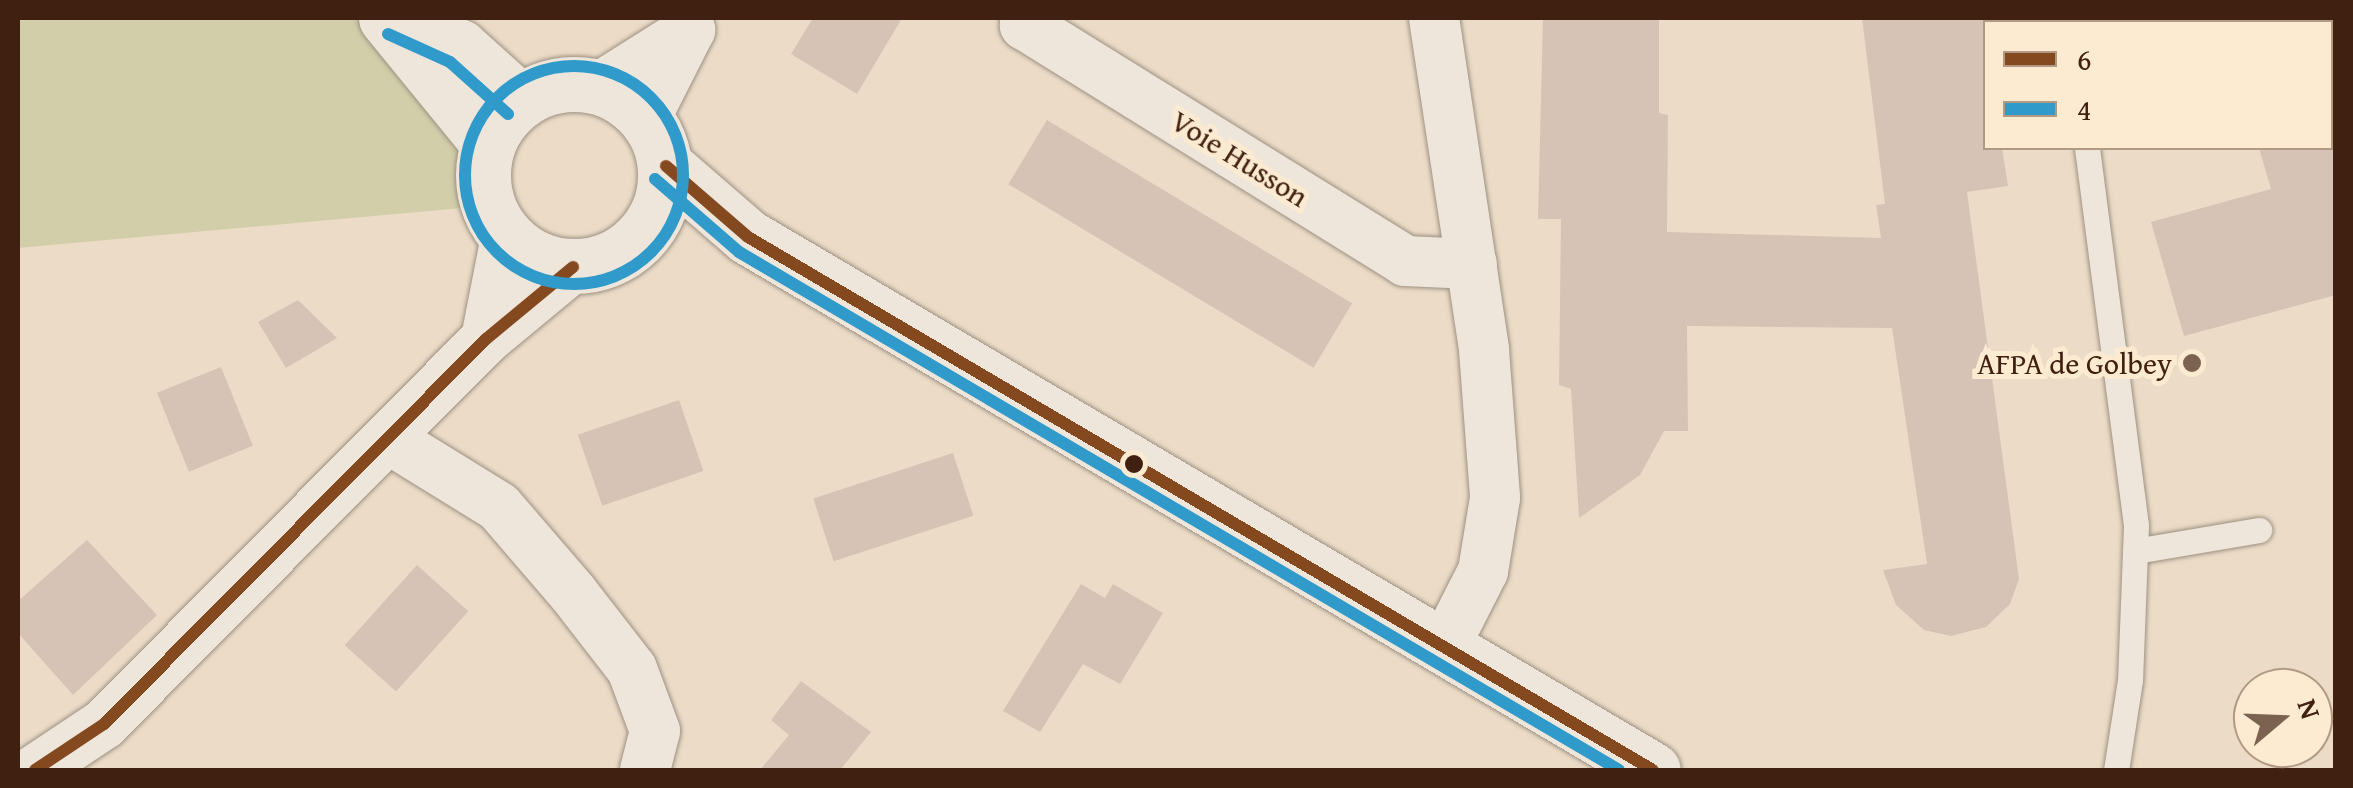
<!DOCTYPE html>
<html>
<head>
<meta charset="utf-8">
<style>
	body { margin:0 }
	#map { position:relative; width:2353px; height:788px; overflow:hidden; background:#ecdcc7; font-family:"Gentium Book Plus",serif }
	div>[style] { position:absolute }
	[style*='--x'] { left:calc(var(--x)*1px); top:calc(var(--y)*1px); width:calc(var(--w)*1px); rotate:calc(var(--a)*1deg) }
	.green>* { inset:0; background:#d2cea9 }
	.building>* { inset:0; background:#d6c3b5; transform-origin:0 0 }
	.roads { filter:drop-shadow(0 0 2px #9e9183) drop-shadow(0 0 2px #9e9183) }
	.lane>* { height:25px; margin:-12.5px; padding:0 12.5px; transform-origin:12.5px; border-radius:12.5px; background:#eee6db }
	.street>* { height:50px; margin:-25px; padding:0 25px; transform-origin:25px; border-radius:25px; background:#eee6db }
	.secondary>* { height:55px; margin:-27.5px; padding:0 27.5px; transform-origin:27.5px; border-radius:27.5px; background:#eee6db }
	.secondary>.ring { margin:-27.5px; padding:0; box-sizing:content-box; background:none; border:55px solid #eee6db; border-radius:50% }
	.bus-1>* { height:12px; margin:-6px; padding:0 6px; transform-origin:6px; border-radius:6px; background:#85491f }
	.bus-2>* { height:12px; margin:-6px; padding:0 6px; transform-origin:6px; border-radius:6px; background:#309aca }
	.bus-2>.ring { margin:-6px; padding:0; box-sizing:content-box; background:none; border:12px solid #309aca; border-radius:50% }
	.dots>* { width:28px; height:28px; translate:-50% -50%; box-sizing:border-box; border:5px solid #fcead1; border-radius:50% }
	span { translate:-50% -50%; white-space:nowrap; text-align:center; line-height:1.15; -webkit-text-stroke:10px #fcead1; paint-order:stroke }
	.street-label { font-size:30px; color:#402011 }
	.poi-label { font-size:30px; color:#402011 }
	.right { translate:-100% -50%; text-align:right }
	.frame { position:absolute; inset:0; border:20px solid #402011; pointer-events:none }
	.legend { position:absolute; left:1983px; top:20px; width:350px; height:130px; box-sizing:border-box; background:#fcead1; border:2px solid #b19984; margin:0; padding:12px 18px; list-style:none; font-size:30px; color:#402011 }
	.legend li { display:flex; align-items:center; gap:20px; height:50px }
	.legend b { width:50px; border:2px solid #b19984 }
	.north { position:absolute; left:2233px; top:668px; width:100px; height:100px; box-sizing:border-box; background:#fcead1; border:2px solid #b19984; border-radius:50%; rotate:71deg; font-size:28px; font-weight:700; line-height:40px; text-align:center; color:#402011 }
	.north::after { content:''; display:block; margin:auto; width:35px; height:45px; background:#7c6251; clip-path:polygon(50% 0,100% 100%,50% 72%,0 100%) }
</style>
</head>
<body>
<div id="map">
	<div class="green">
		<div style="clip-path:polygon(18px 18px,450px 18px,496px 205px,18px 248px)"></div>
	</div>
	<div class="building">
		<div style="clip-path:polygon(813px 18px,902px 18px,857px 94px,791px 54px)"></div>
		<div style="clip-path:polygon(1543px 18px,1659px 18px,1659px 113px,1668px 115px,1667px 232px,1881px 238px,1876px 205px,1885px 204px,1862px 18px,1986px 18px,1986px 148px,2002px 148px,2008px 186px,1967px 192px,2019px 579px,2010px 604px,1986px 627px,1951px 636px,1924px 630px,1896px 605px,1883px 570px,1927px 564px,1892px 328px,1687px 326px,1688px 431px,1664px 431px,1640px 475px,1579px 518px,1571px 389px,1559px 385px,1561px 219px,1538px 219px)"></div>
		<div style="left:1047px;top:120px;width:356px;height:75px;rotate:31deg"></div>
		<div style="clip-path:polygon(2259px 148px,2336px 148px,2336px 295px,2184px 336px,2151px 222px,2271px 189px)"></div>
		<div style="clip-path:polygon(298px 300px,337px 338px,286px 368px,258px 322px)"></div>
		<div style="left:221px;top:367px;width:85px;height:69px;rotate:68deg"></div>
		<div style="left:679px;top:400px;width:75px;height:107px;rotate:71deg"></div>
		<div style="left:953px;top:453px;width:66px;height:147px;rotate:72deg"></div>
		<div style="clip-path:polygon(87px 540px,157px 615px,73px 695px,18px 633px,18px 601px)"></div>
		<div style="left:417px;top:565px;width:69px;height:108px;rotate:42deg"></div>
		<div style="clip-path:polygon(1081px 584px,1105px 598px,1113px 584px,1163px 613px,1120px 684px,1083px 664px,1040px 732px,1003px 711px)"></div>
		<div style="clip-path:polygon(801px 681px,871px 732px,840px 770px,760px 770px,789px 735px,771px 720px)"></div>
	</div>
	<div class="roads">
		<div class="lane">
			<div style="--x:2070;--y:18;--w:4;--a:76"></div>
			<div style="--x:2087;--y:148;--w:380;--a:82.6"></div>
			<div style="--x:2136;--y:525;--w:155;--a:92.2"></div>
			<div style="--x:2130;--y:680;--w:91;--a:98.8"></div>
			<div style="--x:2135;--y:551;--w:126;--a:-9.6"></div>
		</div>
		<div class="street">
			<div style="--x:1030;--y:18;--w:9;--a:126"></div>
			<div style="--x:1025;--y:25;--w:447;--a:31.8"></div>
			<div style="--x:1405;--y:261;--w:67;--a:2.6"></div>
			<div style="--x:1434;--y:18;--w:336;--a:81.4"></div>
			<div style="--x:1484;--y:350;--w:148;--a:85.7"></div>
			<div style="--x:1495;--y:498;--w:74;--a:99.3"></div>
			<div style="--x:1483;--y:571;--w:84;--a:116.9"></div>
			<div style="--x:600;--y:87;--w:107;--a:-32.3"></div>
			<div style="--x:690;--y:30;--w:97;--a:116.8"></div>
			<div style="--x:486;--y:339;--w:104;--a:-78.9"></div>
			<div style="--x:389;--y:439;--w:129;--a:31.7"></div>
			<div style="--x:499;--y:507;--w:113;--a:49.3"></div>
			<div style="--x:573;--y:593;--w:96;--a:52.2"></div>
			<div style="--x:632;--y:669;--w:66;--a:69.6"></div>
			<div style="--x:655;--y:731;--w:40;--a:104.4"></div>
			<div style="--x:35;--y:770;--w:83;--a:-33.7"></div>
			<div style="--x:104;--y:724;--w:542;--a:-45.22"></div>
			<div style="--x:486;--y:339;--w:113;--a:-39.6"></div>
		</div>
		<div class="secondary">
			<div style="--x:386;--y:18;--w:161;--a:50.8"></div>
			<div style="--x:395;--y:18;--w:71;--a:24"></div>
			<div style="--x:460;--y:47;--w:81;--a:42"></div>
			<div class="ring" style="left:483px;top:84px;width:127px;height:127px"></div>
			<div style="--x:666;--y:166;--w:108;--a:40.9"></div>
			<div style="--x:748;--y:237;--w:1050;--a:30.5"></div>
		</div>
	</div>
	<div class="bus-1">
		<div style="--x:666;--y:166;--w:108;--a:40.9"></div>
		<div style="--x:748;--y:237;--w:1050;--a:30.5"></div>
		<div style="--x:35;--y:770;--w:83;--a:-33.7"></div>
		<div style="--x:104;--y:724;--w:542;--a:-45.22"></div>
		<div style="--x:486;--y:339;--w:113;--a:-39.6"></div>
	</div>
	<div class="bus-2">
		<div style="--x:388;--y:34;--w:68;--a:24.3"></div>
		<div style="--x:450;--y:62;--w:78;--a:41.9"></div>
		<div class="ring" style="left:465px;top:66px;width:206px;height:206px"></div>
		<div style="--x:655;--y:179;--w:111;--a:41"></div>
		<div style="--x:739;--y:252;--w:1021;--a:30.48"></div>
	</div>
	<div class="dots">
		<div style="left:2192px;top:363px;background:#7c6251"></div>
		<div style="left:1134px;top:464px;background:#402011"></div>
	</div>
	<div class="street-label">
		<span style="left:1240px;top:158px;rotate:32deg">Voie Husson</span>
	</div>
	<div class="poi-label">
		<span class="right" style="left:2172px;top:363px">AFPA de Golbey</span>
	</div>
	<div class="frame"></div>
	<ul class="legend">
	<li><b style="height:12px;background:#85491f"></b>6</li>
	<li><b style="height:12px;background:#309aca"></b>4</li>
	</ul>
	<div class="north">N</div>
</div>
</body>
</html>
